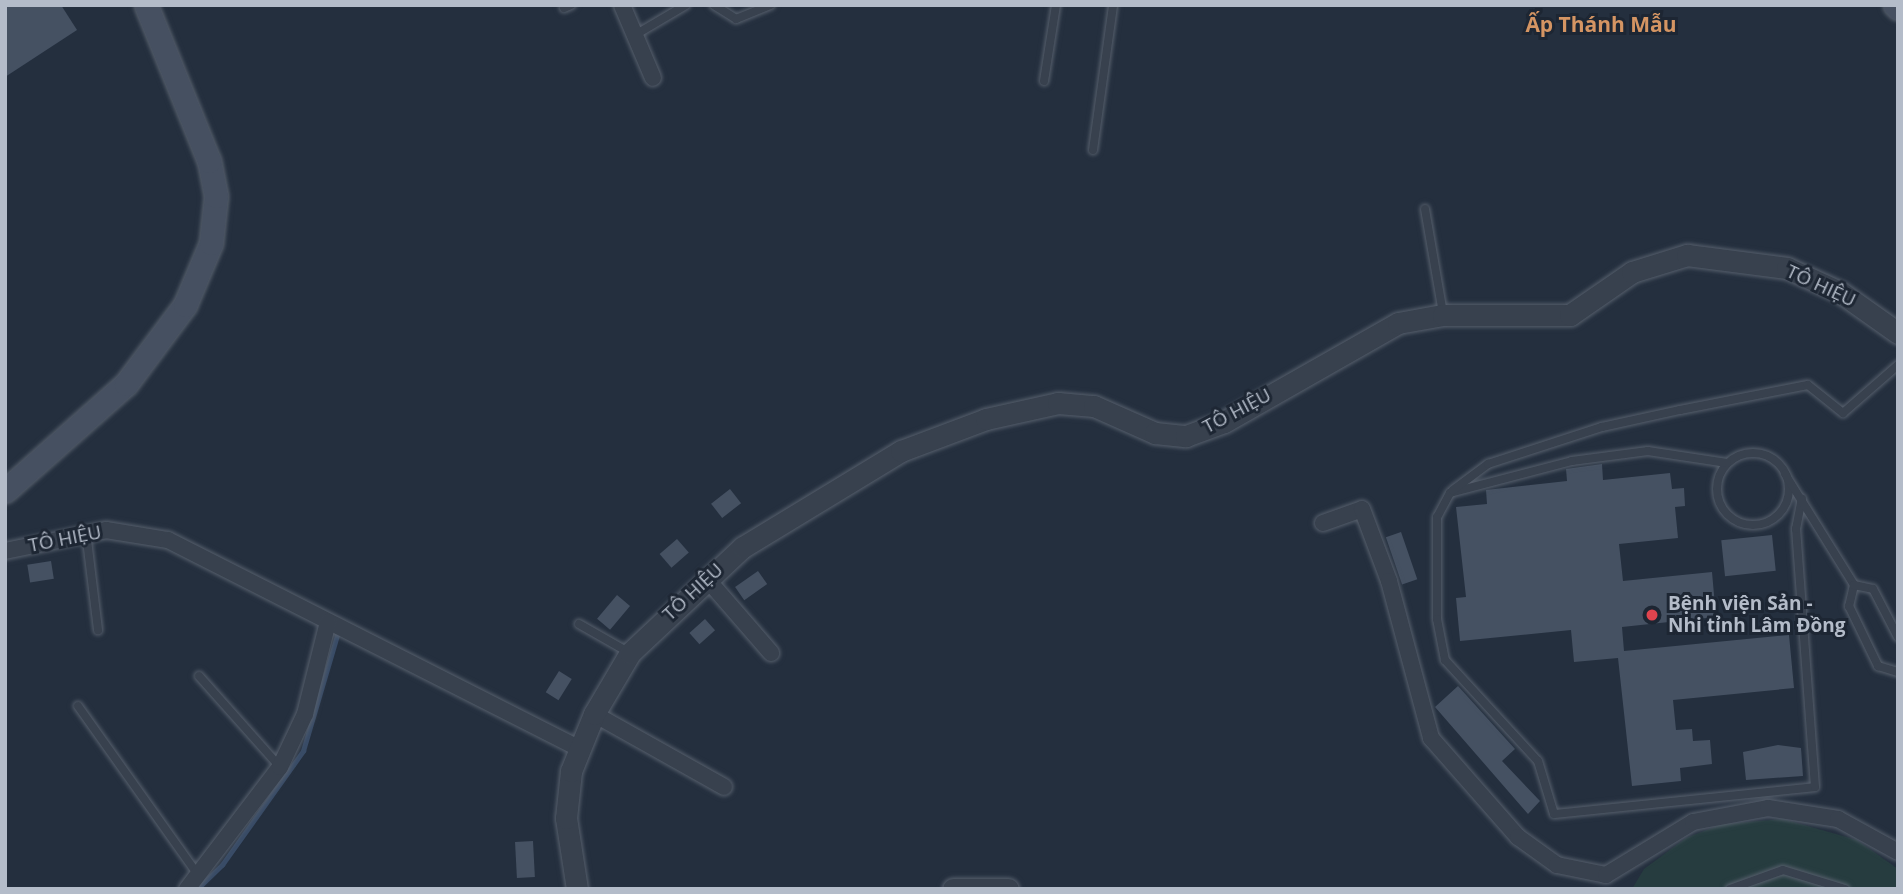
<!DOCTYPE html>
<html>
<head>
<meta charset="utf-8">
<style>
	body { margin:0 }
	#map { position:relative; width:1903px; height:894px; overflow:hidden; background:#242f3e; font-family:"Open Sans",sans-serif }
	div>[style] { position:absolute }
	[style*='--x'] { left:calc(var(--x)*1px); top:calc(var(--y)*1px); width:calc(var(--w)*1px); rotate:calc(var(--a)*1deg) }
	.green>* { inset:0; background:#263c3f }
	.stream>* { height:4.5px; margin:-2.25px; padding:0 2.25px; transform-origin:2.25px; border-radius:2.25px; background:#394c67 }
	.building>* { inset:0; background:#455162; transform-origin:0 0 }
	.roads { filter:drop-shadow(0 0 2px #565f6c) drop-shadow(0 0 2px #565f6c) }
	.service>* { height:8px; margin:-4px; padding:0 4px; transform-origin:4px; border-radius:4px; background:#38414e }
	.service>.ring { margin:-4px; padding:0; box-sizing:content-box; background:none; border:8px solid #38414e; border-radius:50% }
	.minor>* { height:16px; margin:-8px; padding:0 8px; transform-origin:8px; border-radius:8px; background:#38414e }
	.tertiary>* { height:21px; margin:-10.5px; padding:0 10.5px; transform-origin:10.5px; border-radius:10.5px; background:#38414e }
	.secondary>* { height:23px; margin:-11.5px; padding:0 11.5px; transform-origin:11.5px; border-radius:11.5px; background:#465061 }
	.dots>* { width:19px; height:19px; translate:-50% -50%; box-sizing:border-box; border:4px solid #1d2633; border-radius:50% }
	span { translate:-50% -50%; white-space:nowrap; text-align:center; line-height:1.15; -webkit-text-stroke:6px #1d2633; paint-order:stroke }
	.street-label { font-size:19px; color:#b4bcc9 }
	.poi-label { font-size:19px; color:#b4bcc9; font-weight:700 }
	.left { translate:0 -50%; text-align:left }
	.neighbourhood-label { font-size:21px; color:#d59563; font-weight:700 }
	.frame { position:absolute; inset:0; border:7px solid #b4bcc9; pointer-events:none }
</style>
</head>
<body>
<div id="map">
	<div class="green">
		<div style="clip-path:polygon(1783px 819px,1857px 840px,1898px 869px,1898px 889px,1632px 889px,1644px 869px,1686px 838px,1722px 824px)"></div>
	</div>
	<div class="stream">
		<div style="--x:197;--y:889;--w:35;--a:-44"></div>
		<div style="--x:222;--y:865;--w:140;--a:-54.6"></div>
		<div style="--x:303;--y:751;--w:124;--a:-73.6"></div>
	</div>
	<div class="building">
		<div style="clip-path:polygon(5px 5px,61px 5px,77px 30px,5px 77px)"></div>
		<div style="clip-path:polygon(1602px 464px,1603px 480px,1670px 473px,1672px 489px,1684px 488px,1685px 506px,1675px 507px,1678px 538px,1619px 544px,1623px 581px,1712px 572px,1716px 617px,1622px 627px,1624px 651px,1789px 635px,1794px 688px,1673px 700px,1676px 730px,1692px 729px,1693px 741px,1710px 740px,1712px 764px,1680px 768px,1681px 781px,1632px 786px,1618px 658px,1574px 662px,1571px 630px,1460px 641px,1456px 598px,1466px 597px,1456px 507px,1487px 504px,1486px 490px,1567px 481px,1566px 469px)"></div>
		<div style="left:730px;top:489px;width:18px;height:24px;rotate:52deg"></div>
		<div style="left:1401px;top:532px;width:50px;height:16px;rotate:71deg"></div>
		<div style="left:1772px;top:535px;width:36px;height:51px;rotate:84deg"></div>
		<div style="left:677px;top:539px;width:18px;height:23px;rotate:49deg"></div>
		<div style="left:51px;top:561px;width:18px;height:24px;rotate:81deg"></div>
		<div style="left:758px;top:571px;width:16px;height:28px;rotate:55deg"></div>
		<div style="left:617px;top:595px;width:17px;height:31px;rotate:40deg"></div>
		<div style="left:705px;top:619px;width:15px;height:21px;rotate:48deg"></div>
		<div style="left:559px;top:671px;width:15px;height:25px;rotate:32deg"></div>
		<div style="clip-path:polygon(1458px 686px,1515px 749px,1502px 761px,1540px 801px,1528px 814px,1435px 707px)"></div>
		<div style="clip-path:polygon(1778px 745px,1801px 748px,1803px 776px,1746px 780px,1743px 752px)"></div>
		<div style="left:533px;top:841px;width:36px;height:18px;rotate:87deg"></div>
	</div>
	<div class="roads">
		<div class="service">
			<div style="--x:714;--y:5;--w:26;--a:32"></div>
			<div style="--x:736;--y:19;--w:37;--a:-22"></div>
			<div style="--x:564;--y:8;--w:8;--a:-23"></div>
			<div style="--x:635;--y:35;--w:59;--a:-30.5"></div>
			<div style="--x:1044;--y:81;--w:77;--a:-81"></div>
			<div style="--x:1093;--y:150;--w:146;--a:-82.1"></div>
			<div style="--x:1425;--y:209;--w:106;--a:80.2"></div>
			<div class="ring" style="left:1717px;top:453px;width:64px;height:64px"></div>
			<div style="--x:1727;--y:463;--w:80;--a:-171.4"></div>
			<div style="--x:1648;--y:451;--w:77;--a:172.5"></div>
			<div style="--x:1572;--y:461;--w:126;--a:165.3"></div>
			<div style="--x:1450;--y:493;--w:27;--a:118"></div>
			<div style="--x:1437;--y:517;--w:102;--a:90"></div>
			<div style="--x:1437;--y:619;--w:42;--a:79"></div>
			<div style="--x:1445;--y:660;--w:137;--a:47.4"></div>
			<div style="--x:1538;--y:761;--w:55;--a:73.2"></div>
			<div style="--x:1554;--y:814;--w:262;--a:-5.9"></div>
			<div style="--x:1815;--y:787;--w:259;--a:-94.2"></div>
			<div style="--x:1796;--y:529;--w:31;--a:-79"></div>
			<div style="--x:1785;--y:474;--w:131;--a:58.1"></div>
			<div style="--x:1854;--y:585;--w:22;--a:103"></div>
			<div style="--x:1849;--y:606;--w:67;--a:64.2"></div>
			<div style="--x:1878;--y:666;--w:21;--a:17"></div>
			<div style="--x:1453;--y:490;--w:44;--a:-36.6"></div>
			<div style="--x:1488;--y:464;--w:120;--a:-18"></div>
			<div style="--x:1602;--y:427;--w:80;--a:-12.3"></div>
			<div style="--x:1680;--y:410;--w:130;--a:-11.1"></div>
			<div style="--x:1808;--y:385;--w:45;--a:38.7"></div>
			<div style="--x:1843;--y:413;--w:73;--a:-41.1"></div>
			<div style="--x:86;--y:532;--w:99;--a:83"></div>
			<div style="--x:1854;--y:585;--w:19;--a:12"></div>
			<div style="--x:1873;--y:589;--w:54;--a:62.5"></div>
			<div style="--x:579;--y:624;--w:56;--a:29.7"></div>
			<div style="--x:199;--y:676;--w:122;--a:48.3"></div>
			<div style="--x:78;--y:706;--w:207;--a:54.6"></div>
			<div style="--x:1730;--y:889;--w:56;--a:-19.7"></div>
			<div style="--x:1783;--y:870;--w:65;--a:17"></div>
		</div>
		<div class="minor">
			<div style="--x:622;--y:5;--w:79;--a:67"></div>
			<div style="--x:1323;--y:523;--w:41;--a:-19.7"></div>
			<div style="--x:1362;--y:509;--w:77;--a:69.4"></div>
			<div style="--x:1389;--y:581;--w:163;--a:75"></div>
			<div style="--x:1431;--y:738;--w:132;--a:48.7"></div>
			<div style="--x:1518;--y:837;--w:48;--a:35.7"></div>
			<div style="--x:1557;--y:865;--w:50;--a:11.5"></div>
			<div style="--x:1606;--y:875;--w:102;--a:-31.3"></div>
			<div style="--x:1693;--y:822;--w:76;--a:-10.6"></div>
			<div style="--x:1768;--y:808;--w:71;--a:8.9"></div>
			<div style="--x:1838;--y:819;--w:68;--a:28.8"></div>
			<div style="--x:5;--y:551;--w:103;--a:-11.7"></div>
			<div style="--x:106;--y:530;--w:63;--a:9.2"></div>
			<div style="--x:168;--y:540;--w:460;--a:26.9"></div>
			<div style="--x:707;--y:579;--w:98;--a:49.1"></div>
			<div style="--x:594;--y:714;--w:149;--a:29.3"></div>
			<div style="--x:187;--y:889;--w:153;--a:-52.7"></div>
			<div style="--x:280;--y:767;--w:59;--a:-64.7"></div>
			<div style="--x:305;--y:714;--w:95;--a:-76"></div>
		</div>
		<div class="tertiary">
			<div style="--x:577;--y:889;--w:72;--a:-98.8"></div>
			<div style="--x:566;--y:818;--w:47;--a:-83.9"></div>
			<div style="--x:571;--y:771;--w:61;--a:-68"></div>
			<div style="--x:594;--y:714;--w:71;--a:-59.5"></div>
			<div style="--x:630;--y:653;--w:155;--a:-43.2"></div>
			<div style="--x:743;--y:547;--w:185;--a:-31.3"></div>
			<div style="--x:901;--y:451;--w:91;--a:-20.6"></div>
			<div style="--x:986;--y:419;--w:74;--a:-12.5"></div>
			<div style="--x:1058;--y:403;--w:36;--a:5"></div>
			<div style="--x:1094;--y:406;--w:67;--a:23.9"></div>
			<div style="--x:1155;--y:433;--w:31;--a:6"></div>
			<div style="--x:1186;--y:436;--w:40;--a:-20.2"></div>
			<div style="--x:1224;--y:422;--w:200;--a:-29.6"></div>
			<div style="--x:1398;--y:323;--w:46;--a:-10.1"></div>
			<div style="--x:1443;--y:315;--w:127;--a:0"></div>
			<div style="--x:1570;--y:315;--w:75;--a:-34.7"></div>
			<div style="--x:1632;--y:272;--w:58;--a:-17.2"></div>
			<div style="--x:1687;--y:255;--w:101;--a:7.4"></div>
			<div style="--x:1787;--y:268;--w:58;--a:24.4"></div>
			<div style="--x:1840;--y:292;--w:71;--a:35.3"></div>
			<div style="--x:953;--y:889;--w:55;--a:0"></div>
		</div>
		<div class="secondary">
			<div style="--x:1895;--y:5;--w:4;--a:45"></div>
			<div style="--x:5;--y:491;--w:162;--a:-41.5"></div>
			<div style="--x:126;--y:384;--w:99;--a:-53.2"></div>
			<div style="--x:185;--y:305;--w:67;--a:-67.2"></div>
			<div style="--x:211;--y:243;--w:47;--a:-83.9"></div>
			<div style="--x:216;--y:196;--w:36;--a:-101"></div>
			<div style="--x:209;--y:161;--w:168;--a:-112"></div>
		</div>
	</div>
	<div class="dots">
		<div style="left:1652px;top:615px;background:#e0444e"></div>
	</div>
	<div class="street-label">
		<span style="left:1821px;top:286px;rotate:25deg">TÔ HIỆU</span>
		<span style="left:1237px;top:411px;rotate:-28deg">TÔ HIỆU</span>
		<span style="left:65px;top:539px;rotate:-11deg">TÔ HIỆU</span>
		<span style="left:693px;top:592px;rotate:-43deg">TÔ HIỆU</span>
	</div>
	<div class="poi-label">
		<span class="left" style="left:1668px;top:615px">Bệnh viện Sản -<br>Nhi tỉnh Lâm Đồng</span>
	</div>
	<div class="neighbourhood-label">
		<span style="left:1601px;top:24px">Ấp Thánh Mẫu</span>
	</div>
	<div class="frame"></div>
</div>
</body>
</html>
